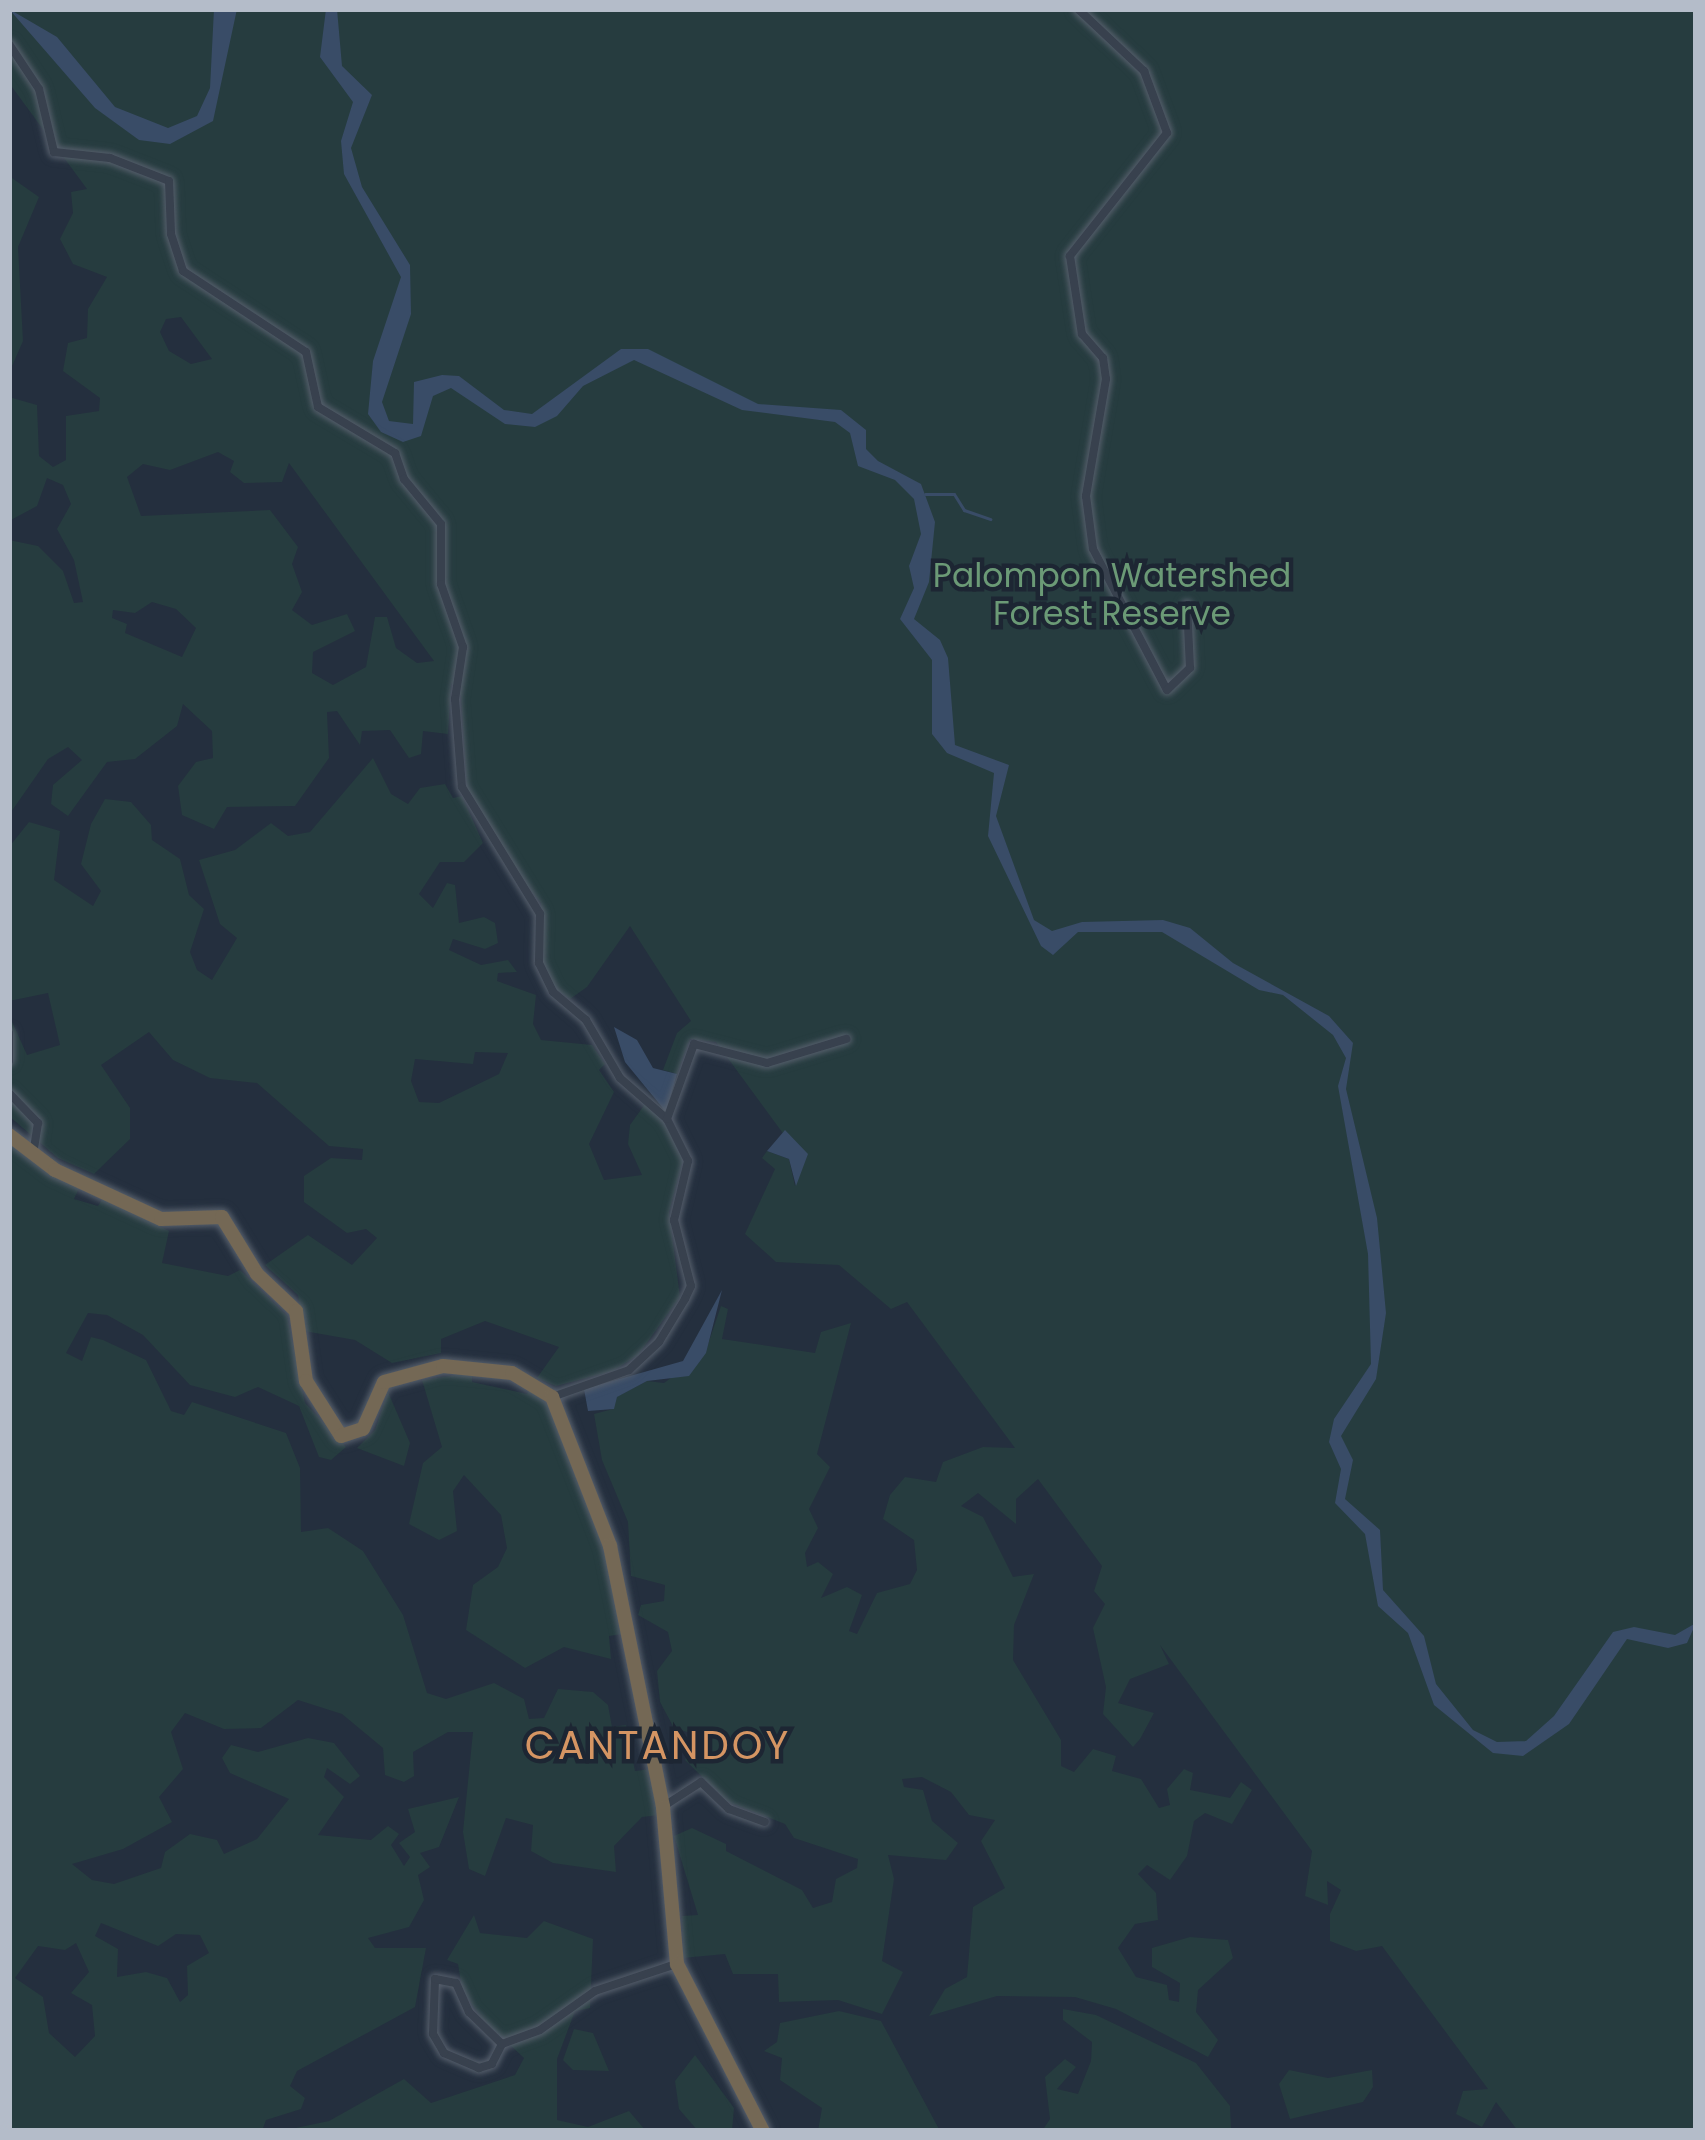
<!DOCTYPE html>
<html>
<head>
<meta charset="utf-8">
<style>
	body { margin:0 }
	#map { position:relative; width:1705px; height:2140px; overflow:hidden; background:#242f3e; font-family:Poppins,sans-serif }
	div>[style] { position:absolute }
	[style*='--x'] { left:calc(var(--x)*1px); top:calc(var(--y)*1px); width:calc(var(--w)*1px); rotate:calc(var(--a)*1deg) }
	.green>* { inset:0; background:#263c3f }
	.water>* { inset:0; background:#394c67 }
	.stream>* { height:3px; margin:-1.5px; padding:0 1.5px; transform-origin:1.5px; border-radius:1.5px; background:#394c67 }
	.roads { filter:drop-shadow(0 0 3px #565f6c) drop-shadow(0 0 3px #565f6c) }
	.minor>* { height:8px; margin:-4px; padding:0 4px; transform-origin:4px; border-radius:4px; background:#38414e }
	.highway>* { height:14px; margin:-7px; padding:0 7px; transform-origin:7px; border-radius:7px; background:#746855 }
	span { translate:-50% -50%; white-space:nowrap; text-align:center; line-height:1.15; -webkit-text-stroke:9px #1d2633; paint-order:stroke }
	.park-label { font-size:33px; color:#6b9a76 }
	.quarter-label { font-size:39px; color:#d59563; letter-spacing:3px }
	.frame { position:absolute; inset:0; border:12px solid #b4bcc9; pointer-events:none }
</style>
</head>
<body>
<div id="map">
	<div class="green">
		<div style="clip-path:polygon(evenodd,9px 9px,1696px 9px,1696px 2131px,1518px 2131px,1496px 2102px,1482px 2127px,1456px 2114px,1463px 2091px,1488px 2089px,1382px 1946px,1356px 1951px,1330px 1941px,1330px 1914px,1341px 1890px,1327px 1881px,1328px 1905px,1305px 1896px,1312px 1851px,1160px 1645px,1169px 1664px,1130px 1679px,1118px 1703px,1154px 1713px,1140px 1739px,1133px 1747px,1103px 1714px,1106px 1687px,1093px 1628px,1105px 1604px,1094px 1591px,1102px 1566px,1038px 1479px,1016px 1499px,1016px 1524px,978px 1493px,961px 1506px,983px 1517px,1013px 1577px,1034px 1574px,1014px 1625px,1013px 1660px,1061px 1740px,1061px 1766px,1074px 1772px,1093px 1749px,1116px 1756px,1112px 1771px,1141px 1779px,1159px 1808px,1170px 1805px,1167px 1789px,1184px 1769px,1193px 1773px,1190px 1790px,1230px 1798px,1241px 1782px,1252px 1790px,1232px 1824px,1205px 1813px,1194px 1821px,1187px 1856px,1170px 1880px,1147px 1865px,1138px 1874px,1156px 1893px,1158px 1920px,1135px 1924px,1118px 1948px,1136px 1977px,1167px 1985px,1169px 2000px,1179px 2002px,1180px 1983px,1152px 1967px,1152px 1948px,1190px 1937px,1228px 1940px,1233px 1958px,1198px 1990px,1196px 2012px,1218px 2040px,1208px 2057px,1116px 2009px,1075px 1997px,997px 1996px,929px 2016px,945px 1989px,967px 1977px,973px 1907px,1005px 1888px,981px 1841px,995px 1820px,969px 1815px,951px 1792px,922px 1777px,902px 1779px,904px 1787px,923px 1790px,932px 1821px,958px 1843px,946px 1860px,888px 1855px,894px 1879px,882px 1961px,903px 1972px,882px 2014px,838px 2000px,779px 2002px,778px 1974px,733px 1974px,725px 1954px,683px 1958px,682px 1916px,698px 1915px,674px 1836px,692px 1828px,726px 1844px,726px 1851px,802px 1890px,813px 1908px,832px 1902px,836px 1879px,857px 1868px,858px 1859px,794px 1838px,785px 1824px,728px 1802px,685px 1760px,697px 1735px,674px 1728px,660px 1702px,657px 1671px,672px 1651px,668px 1632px,638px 1615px,641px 1605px,664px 1601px,665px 1585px,631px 1576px,628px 1522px,602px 1460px,594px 1414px,613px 1409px,616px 1397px,647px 1381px,664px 1383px,705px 1353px,721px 1306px,728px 1309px,722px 1339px,815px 1353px,821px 1332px,851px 1323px,817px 1454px,830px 1467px,809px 1509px,818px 1528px,805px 1553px,807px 1567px,818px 1562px,833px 1574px,821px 1598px,847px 1587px,862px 1595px,849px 1631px,857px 1634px,877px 1593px,910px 1584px,917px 1570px,914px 1540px,883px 1519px,890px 1495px,905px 1477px,936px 1482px,943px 1462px,983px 1447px,1015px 1448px,907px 1302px,891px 1309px,839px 1265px,776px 1262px,745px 1234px,775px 1169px,762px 1158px,767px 1151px,789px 1159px,795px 1186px,804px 1162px,716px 1042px,690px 1039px,677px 1074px,663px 1070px,677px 1033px,691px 1021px,630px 926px,587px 987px,570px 999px,556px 989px,543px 965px,541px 903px,494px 845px,467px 789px,461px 696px,451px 683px,448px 734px,423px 731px,421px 754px,409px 758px,390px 730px,362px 731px,360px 745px,337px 711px,327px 712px,329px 758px,295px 806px,227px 807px,214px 829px,182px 815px,178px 786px,196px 762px,213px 758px,212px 731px,183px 704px,177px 726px,135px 759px,107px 762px,68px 816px,51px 804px,53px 785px,82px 760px,68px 747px,48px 759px,9px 815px,9px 540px,38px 546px,63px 571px,74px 603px,83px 602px,74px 560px,57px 529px,71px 504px,63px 485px,47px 478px,37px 506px,9px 521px,9px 397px,37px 405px,39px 456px,53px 467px,66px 460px,66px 416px,99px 411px,100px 398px,63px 371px,68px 343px,87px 338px,88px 309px,107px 277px,73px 264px,60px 239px,73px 213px,71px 192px,87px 189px,9px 83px,9px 9px,181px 317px,212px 359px,191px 364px,169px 351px,160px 332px,166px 319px,181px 317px,9px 9px,218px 452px,234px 461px,230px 472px,244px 483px,282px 482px,289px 463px,434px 661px,417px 663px,396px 648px,387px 617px,375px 617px,366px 667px,333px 685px,312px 673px,313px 652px,355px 631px,347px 614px,312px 625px,292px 610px,302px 592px,292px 564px,298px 547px,270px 510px,141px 516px,127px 477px,143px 464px,170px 470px,218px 452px,9px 9px,152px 602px,176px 609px,196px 628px,182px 657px,125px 633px,127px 624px,112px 618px,113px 610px,135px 613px,152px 602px)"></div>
		<div style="clip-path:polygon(9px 176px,39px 197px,18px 247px,23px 341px,9px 373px)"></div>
		<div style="clip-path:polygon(evenodd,373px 758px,391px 794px,408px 804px,420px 788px,445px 784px,453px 798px,462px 796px,483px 843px,464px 862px,440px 862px,419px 894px,433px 908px,447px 883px,455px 885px,459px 923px,484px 917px,495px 923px,498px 943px,485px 949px,453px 939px,449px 950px,481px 965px,508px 960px,517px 972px,498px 973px,497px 981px,536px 995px,533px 1024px,541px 1040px,592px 1045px,605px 1064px,599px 1070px,614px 1092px,589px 1144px,604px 1180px,642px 1175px,628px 1144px,630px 1125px,645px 1104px,663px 1120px,683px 1160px,669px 1212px,680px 1297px,638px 1355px,613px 1371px,556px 1386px,537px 1378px,559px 1347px,485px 1321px,441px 1339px,441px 1353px,392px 1363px,355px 1340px,304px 1331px,298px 1295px,265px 1265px,308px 1235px,352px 1265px,377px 1238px,366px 1229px,347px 1233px,304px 1202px,304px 1176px,331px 1158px,362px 1160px,363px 1149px,329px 1146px,257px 1083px,210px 1078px,173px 1060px,149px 1032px,101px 1065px,130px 1108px,130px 1139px,94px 1174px,58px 1158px,9px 1116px,9px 1015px,27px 1055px,60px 1045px,48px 993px,9px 1001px,9px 847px,29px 822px,60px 831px,54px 880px,93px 906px,101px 891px,81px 864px,91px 824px,105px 799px,131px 802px,151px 825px,152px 840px,180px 859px,189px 895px,204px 909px,190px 952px,197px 970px,212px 980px,237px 938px,220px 924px,199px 860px,235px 850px,271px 823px,288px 836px,310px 832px,373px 758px,475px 1052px,508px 1053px,499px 1074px,439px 1103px,419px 1102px,411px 1081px,415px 1059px,473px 1064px,475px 1052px)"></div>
		<div style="clip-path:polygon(evenodd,9px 1141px,79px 1188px,74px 1199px,98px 1206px,103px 1198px,169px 1231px,162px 1263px,228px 1276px,240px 1270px,287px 1316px,305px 1403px,346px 1447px,331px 1460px,319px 1457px,299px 1406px,258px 1387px,235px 1397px,190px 1385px,143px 1335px,107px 1315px,88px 1313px,66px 1353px,82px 1361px,91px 1337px,103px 1340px,146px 1360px,171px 1411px,184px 1415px,192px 1402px,286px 1433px,300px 1468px,301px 1532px,328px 1528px,363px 1551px,403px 1615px,427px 1693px,446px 1699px,494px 1683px,524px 1699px,529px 1719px,544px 1718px,558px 1689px,593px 1692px,608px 1705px,612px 1727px,626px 1725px,635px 1771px,651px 1769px,660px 1815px,642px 1817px,614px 1846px,616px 1872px,553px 1863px,531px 1851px,533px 1825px,506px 1818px,485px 1876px,469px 1869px,463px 1832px,473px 1732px,448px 1732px,413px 1752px,414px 1776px,404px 1782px,385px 1775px,383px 1748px,342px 1714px,298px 1700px,261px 1728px,224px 1729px,185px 1713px,171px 1732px,183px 1769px,159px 1797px,172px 1822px,123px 1849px,72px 1864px,92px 1880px,114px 1884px,161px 1868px,165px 1852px,190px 1834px,217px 1840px,224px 1854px,257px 1839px,289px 1799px,230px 1773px,222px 1758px,231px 1745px,258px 1752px,308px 1738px,334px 1743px,360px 1776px,350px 1784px,327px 1768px,324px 1777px,344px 1797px,318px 1835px,371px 1840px,388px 1826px,399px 1834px,391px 1845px,404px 1866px,410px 1857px,399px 1843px,415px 1832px,408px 1809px,459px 1797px,439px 1847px,420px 1853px,430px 1867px,418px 1875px,424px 1900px,409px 1927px,368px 1938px,375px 1948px,426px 1948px,415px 2007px,297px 2071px,290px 2086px,305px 2098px,301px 2109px,266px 2120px,262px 2131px,9px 2131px,9px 1141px,101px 1923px,158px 1946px,176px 1934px,200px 1935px,209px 1953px,187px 1966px,188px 1995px,180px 2002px,167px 1978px,146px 1972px,117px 1977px,118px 1949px,95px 1936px,101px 1923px,9px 1141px,76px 1943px,89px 1972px,71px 1993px,92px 2005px,95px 2036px,75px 2057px,49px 2033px,43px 1997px,15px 1978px,38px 1946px,65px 1950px,76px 1943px)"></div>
		<div style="clip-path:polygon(472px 1373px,472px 1382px,527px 1394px,531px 1387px,554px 1412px,599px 1526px,622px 1634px,609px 1636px,611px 1659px,564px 1647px,525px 1668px,466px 1630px,473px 1585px,498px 1567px,507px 1548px,501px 1515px,464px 1475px,453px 1491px,457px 1531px,439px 1540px,409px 1524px,423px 1463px,442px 1447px,422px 1380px)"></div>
		<div style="clip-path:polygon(388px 1392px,410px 1443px,404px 1466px,357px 1448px,375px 1430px)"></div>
		<div style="clip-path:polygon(474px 1915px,480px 1933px,527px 1938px,544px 1921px,593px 1939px,590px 2008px,575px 2011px,557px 2059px,557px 2120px,588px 2127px,629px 2111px,646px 2131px,281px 2131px,329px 2121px,404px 2079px,431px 2103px,515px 2075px,524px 2058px,481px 2018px,462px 1989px,458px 1964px,447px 1960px)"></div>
		<div style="clip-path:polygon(1063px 2009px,1096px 2015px,1196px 2063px,1230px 2106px,1231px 2128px,1042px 2131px,1050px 2119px,1045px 2077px,1065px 2059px,1076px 2067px,1057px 2089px,1078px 2094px,1091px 2061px,1092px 2042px,1063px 2020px)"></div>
		<div style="clip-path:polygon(839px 2011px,881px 2021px,940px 2131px,818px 2131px,822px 2108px,780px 2080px,782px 2058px,764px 2051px,777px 2042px,780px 2023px)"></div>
		<div style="clip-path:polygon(574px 2029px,593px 2033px,609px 2071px,573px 2070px,563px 2060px)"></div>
		<div style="clip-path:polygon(695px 2055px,734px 2108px,732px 2131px,698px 2131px,679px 2109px,675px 2081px)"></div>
		<div style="clip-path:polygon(1289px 2070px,1328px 2078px,1372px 2070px,1373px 2087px,1363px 2102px,1290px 2119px,1279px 2084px)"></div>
	</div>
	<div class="water">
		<div style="clip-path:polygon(9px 9px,57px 37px,115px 107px,168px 128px,197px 116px,210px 88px,214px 9px,237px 9px,213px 121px,170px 144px,139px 140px,95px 108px)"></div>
		<div style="clip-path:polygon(326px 9px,337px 9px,342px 66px,372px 95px,351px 148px,362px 187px,410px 265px,411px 314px,382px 402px,389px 421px,413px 424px,414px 382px,442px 375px,459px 376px,504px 410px,532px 414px,621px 349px,648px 349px,758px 404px,841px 410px,866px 430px,866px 449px,878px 461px,921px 484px,935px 522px,929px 582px,914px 619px,940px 640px,948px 658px,955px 745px,1009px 765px,996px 816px,1034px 920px,1052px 931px,1082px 922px,1163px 920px,1190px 928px,1233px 963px,1329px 1016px,1353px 1043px,1346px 1089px,1377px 1218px,1386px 1313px,1376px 1379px,1341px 1436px,1353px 1460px,1345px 1499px,1380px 1530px,1383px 1590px,1424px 1636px,1436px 1684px,1473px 1730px,1497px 1742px,1526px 1741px,1554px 1716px,1613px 1632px,1634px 1627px,1675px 1635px,1696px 1623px,1687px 1643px,1668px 1648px,1627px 1639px,1569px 1724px,1523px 1756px,1493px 1753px,1434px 1705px,1408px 1633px,1378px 1606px,1365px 1534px,1335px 1503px,1341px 1469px,1329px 1442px,1334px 1419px,1371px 1364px,1368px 1254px,1338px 1086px,1346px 1058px,1333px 1035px,1283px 995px,1259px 990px,1162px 932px,1078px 932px,1053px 955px,1041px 946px,988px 836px,994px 773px,947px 753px,932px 734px,932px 660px,900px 619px,914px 588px,909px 566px,921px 534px,914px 499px,895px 480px,858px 466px,850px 433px,835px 422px,742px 410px,634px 360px,583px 386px,557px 416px,535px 427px,505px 424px,451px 388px,433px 396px,421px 436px,403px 442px,381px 432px,368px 414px,373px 361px,401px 277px,344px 174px,341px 141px,353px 102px,320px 57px)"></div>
		<div style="clip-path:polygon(614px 1027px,637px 1040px,653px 1068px,677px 1074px,666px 1112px,625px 1062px)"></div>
		<div style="clip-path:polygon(785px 1130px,808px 1154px,796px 1186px,789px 1159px,767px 1151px)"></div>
		<div style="clip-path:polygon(722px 1290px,706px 1353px,689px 1376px,647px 1381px,617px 1397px,614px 1409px,588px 1411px,584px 1389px,683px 1361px)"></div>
	</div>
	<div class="stream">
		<div style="--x:925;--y:494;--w:29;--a:0"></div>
		<div style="--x:954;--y:494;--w:19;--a:58"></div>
		<div style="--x:964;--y:510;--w:28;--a:19"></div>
	</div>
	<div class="roads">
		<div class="minor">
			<div style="--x:1078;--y:9;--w:91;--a:43.2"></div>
			<div style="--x:1144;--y:71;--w:66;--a:69.6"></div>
			<div style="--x:1167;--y:133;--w:157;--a:128.3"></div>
			<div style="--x:1070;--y:256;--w:79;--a:81.3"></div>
			<div style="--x:1082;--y:334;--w:32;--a:49"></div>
			<div style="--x:1103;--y:358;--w:21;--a:82"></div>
			<div style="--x:1106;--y:379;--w:119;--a:99.7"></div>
			<div style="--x:1086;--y:496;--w:53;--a:82.5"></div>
			<div style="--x:1093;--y:549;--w:159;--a:62.3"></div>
			<div style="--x:1167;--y:690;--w:32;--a:-44"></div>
			<div style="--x:1190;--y:668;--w:63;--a:-92.7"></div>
			<div style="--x:9;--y:44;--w:54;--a:56.3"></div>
			<div style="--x:39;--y:89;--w:65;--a:76.6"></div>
			<div style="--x:54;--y:152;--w:56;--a:6.1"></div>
			<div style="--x:110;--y:158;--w:63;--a:21.3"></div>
			<div style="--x:169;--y:181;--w:53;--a:87.8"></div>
			<div style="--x:171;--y:234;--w:39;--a:72"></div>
			<div style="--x:183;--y:271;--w:147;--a:33.4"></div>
			<div style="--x:306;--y:352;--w:56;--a:77.7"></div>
			<div style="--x:318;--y:407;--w:90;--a:30.9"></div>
			<div style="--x:395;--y:453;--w:28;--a:71"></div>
			<div style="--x:404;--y:479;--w:58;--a:50.6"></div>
			<div style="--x:441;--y:524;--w:60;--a:90"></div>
			<div style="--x:441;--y:584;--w:67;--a:70.8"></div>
			<div style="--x:463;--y:647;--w:53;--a:98.7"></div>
			<div style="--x:455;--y:699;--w:88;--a:85.5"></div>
			<div style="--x:462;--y:787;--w:149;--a:58.4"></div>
			<div style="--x:540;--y:914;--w:49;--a:91.2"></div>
			<div style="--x:539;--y:963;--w:32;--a:64"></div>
			<div style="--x:553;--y:992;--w:43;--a:40.3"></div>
			<div style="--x:586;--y:1020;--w:67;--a:59.6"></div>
			<div style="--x:620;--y:1078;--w:62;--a:41.1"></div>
			<div style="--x:667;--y:1119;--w:47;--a:63.4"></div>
			<div style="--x:688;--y:1161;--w:61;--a:103.3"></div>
			<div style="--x:674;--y:1220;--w:68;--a:75.6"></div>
			<div style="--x:691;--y:1286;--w:14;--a:115"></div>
			<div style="--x:685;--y:1299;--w:50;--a:121.2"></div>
			<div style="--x:659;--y:1342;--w:41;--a:137"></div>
			<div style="--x:629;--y:1370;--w:82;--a:160.7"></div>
			<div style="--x:9;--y:1033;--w:28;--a:90"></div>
			<div style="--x:9;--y:1093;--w:42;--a:46"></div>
			<div style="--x:38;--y:1123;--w:31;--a:99"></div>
			<div style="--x:667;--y:1119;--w:80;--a:-70.2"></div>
			<div style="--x:694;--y:1044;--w:75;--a:14.6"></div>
			<div style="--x:767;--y:1063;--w:83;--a:-16.9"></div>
			<div style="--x:664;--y:1806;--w:44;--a:-33"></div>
			<div style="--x:701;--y:1782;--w:39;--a:44"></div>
			<div style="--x:729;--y:1809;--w:38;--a:20"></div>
			<div style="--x:502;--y:2044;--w:22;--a:117"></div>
			<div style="--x:492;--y:2064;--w:14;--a:163"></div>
			<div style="--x:479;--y:2068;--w:38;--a:-157"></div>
			<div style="--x:444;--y:2053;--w:22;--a:-120"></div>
			<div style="--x:433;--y:2034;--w:55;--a:-87.9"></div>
			<div style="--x:435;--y:1979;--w:21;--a:11"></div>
			<div style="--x:456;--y:1983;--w:32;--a:66"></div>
			<div style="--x:469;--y:2012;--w:46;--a:44.1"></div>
			<div style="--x:502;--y:2044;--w:40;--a:-20.2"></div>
			<div style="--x:540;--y:2030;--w:67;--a:-35.3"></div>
			<div style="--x:595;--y:1991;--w:85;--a:-18.4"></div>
		</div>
		<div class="highway">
			<div style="--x:9;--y:1135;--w:58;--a:37.3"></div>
			<div style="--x:55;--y:1170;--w:117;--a:24.8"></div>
			<div style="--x:161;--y:1219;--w:61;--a:-1.9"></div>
			<div style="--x:222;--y:1217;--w:67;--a:58.4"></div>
			<div style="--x:257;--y:1274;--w:54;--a:43.5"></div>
			<div style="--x:296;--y:1311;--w:71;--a:81.9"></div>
			<div style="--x:306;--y:1381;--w:65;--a:57.5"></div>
			<div style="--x:341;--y:1436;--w:23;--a:-18"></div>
			<div style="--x:363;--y:1429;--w:51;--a:-65.9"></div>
			<div style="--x:384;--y:1382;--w:61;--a:-15.2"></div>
			<div style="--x:443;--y:1366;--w:69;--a:5.8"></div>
			<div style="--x:512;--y:1373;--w:47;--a:31"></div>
			<div style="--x:552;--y:1397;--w:160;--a:68.7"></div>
			<div style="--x:610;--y:1546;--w:266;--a:78.5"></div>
			<div style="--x:663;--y:1807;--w:158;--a:84.9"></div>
			<div style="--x:677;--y:1964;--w:188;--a:62.8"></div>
		</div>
	</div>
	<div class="park-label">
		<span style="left:1112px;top:595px">Palompon Watershed<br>Forest Reserve</span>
	</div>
	<div class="quarter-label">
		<span style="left:658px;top:1746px">CANTANDOY</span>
	</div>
	<div class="frame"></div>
</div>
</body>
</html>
